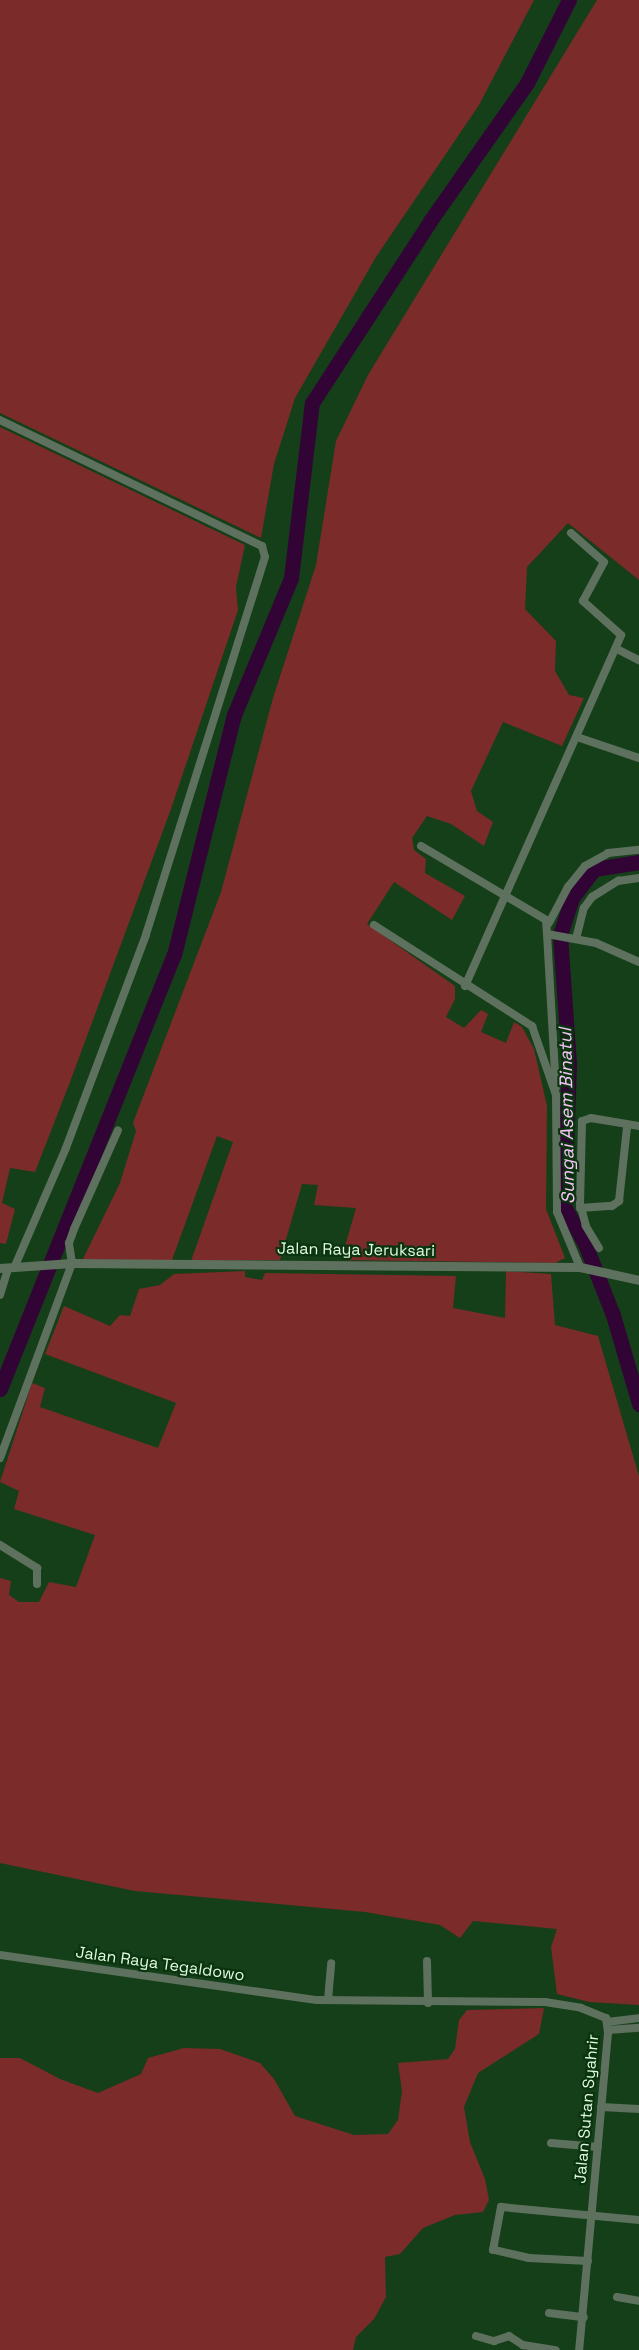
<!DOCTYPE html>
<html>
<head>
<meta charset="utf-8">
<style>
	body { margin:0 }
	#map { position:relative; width:639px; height:2350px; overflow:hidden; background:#153f18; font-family:"Space Grotesk",sans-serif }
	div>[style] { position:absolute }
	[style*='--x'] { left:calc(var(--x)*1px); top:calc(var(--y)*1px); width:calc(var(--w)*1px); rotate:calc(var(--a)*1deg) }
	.green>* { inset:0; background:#7b2b29 }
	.river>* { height:15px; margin:-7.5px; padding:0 7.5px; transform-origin:7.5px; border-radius:7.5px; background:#320436 }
	.minor>* { height:8px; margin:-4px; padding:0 4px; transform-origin:4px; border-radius:4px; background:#5e715e }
	.tertiary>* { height:9px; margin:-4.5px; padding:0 4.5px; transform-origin:4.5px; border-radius:4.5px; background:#5e715e }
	span { translate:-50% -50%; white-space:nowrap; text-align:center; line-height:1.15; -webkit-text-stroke:4.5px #09340e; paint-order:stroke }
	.street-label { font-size:16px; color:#e2fae2 }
	.water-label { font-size:18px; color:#f9c5fb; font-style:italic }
</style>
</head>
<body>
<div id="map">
	<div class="green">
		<div style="clip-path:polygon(0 0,534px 0,479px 105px,376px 257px,295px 398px,274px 464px,261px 538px,0 413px)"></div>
		<div style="clip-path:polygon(597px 0,639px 0,639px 580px,568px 523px,527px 567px,525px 609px,556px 641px,555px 671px,569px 695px,584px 698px,562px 746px,503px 722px,471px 791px,477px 811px,493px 822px,484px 846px,451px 824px,427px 816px,412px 838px,414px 850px,426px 859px,425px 873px,465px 896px,452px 920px,394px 882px,367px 924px,455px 986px,455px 999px,446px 1017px,464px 1028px,481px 1010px,488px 1014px,481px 1032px,506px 1043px,514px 1022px,522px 1027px,534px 1049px,547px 1106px,546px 1209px,565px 1258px,555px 1263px,341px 1260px,356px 1208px,314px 1205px,318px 1185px,302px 1184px,280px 1260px,191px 1261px,233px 1142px,217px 1136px,172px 1260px,82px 1261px,120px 1183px,136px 1131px,133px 1123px,221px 892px,273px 698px,316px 565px,336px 441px,368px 375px)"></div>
		<div style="clip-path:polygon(0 427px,245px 545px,236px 587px,238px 610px,171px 809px,70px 1082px,35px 1172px,10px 1168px,2px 1203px,15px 1209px,6px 1244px,0 1243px)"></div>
		<div style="clip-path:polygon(245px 1271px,245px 1277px,262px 1280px,265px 1273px,456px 1276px,453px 1308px,505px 1318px,506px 1271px,551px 1274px,555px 1325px,598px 1336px,639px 1476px,639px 2005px,589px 2002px,557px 1994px,551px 1947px,557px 1929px,473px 1921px,460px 1938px,440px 1925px,365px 1912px,135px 1891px,0 1863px,0 1578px,11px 1581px,9px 1595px,19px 1602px,39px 1602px,49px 1582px,76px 1587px,95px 1535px,14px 1509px,19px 1491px,0 1482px,32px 1383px,45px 1388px,40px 1407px,158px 1448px,176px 1403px,45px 1354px,64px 1306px,110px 1326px,120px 1315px,130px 1316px,139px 1289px,160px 1285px,174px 1274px)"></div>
		<div style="clip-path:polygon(544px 2008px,539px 2034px,478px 2073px,464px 2107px,470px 2142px,485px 2179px,489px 2200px,483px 2212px,455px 2215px,423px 2228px,400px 2254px,385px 2257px,386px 2297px,374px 2319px,356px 2337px,353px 2350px,0 2350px,0 2058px,20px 2058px,60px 2079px,98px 2093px,141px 2074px,148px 2058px,184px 2048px,220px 2049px,260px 2063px,274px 2079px,295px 2116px,354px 2135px,388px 2134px,398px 2120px,402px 2091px,398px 2063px,448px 2059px,455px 2049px,459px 2020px,467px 2010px)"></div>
	</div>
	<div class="river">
		<div style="--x:639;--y:862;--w:46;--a:171.2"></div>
		<div style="--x:594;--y:869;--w:36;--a:127"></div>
		<div style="--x:572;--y:898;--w:39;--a:108"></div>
		<div style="--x:560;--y:935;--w:130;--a:86"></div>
		<div style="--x:569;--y:1065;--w:141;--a:92"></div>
		<div style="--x:564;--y:1206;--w:43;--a:61.1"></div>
		<div style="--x:585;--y:1244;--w:76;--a:68.5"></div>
		<div style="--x:613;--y:1315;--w:93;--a:73.7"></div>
		<div style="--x:0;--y:1389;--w:468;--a:-68.2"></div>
		<div style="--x:174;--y:955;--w:247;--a:-76"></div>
		<div style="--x:234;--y:715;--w:148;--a:-67.4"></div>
		<div style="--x:291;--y:578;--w:176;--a:-83.2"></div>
		<div style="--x:312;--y:403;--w:217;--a:-57"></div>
		<div style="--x:430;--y:221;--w:169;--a:-54.9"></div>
		<div style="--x:527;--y:83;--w:93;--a:-63.2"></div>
	</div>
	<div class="minor">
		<div style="--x:0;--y:420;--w:291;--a:25.7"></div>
		<div style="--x:262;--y:546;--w:11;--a:75"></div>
		<div style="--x:265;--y:557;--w:396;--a:107.5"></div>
		<div style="--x:146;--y:935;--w:228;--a:110.6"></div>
		<div style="--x:66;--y:1148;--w:129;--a:113.4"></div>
		<div style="--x:617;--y:649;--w:25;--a:27"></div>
		<div style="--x:577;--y:737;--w:65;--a:18.7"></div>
		<div style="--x:421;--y:846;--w:145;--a:30.6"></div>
		<div style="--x:546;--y:920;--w:14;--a:86"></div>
		<div style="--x:547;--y:934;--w:50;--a:10.4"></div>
		<div style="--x:596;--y:943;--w:47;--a:23.8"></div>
		<div style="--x:549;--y:923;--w:41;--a:-62.2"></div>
		<div style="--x:568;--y:887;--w:27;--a:-51"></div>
		<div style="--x:585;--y:866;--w:26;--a:-29"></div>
		<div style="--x:608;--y:853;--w:31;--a:-6"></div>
		<div style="--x:374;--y:925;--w:188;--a:32.6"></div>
		<div style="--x:532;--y:1026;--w:73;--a:70.8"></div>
		<div style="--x:556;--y:1095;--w:117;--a:89.5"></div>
		<div style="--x:557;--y:1212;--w:60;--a:67.3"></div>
		<div style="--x:547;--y:934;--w:154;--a:86.7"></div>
		<div style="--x:576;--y:939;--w:32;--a:-76"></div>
		<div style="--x:584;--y:908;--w:14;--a:-54"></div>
		<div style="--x:592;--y:897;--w:31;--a:-32"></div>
		<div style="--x:618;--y:881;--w:21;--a:-8"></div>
		<div style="--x:465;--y:986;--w:384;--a:-66"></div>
		<div style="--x:621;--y:635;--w:51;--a:-138.2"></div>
		<div style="--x:583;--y:601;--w:44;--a:-61.7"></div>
		<div style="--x:604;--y:562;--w:44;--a:-138.7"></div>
		<div style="--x:580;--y:1208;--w:32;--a:-4"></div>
		<div style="--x:612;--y:1206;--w:9;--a:-36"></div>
		<div style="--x:619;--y:1201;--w:74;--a:-83.8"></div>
		<div style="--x:599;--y:1248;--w:26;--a:-121"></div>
		<div style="--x:586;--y:1226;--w:23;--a:-105"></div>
		<div style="--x:580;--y:1204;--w:83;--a:-88.6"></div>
		<div style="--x:582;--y:1121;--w:9;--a:-18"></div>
		<div style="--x:591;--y:1118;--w:49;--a:9.5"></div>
		<div style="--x:0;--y:1295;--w:28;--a:-73"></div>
		<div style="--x:0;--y:1458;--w:208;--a:-69.7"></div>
		<div style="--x:72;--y:1263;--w:20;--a:-99"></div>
		<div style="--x:69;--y:1243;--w:15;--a:-70"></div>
		<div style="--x:74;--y:1229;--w:108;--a:-66"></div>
		<div style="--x:0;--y:1545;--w:44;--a:31.9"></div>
		<div style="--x:37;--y:1568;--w:16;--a:90"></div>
		<div style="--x:0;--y:1955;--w:320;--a:8.1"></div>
		<div style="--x:317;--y:2000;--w:228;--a:0.5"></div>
		<div style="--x:545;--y:2002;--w:36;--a:9"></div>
		<div style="--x:581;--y:2008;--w:27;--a:22"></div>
		<div style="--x:606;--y:2018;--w:15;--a:82"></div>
		<div style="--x:608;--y:2033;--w:318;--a:95.2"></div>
		<div style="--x:427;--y:1961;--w:42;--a:88.6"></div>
		<div style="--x:328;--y:2000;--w:37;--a:-85"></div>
		<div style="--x:607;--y:2022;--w:32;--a:-7"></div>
		<div style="--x:608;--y:2030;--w:31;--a:-4"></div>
		<div style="--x:601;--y:2107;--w:38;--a:3"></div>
		<div style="--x:551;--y:2143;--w:47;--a:4.9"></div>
		<div style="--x:588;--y:2261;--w:59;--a:-177.1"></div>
		<div style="--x:529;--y:2258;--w:37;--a:-167"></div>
		<div style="--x:493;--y:2250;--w:44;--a:-79.5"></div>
		<div style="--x:501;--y:2207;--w:139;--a:5.4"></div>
		<div style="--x:617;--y:2297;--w:22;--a:10"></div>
		<div style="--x:549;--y:2313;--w:35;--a:7"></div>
		<div style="--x:476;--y:2336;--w:19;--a:16"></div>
		<div style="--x:494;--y:2341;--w:16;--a:-18"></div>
		<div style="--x:509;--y:2336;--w:17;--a:33"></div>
		<div style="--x:523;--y:2345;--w:33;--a:9"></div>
	</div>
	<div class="tertiary">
		<div style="--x:0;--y:1268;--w:72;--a:-4"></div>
		<div style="--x:72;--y:1263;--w:508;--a:0.45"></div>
		<div style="--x:580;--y:1267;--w:60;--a:12.4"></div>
	</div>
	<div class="street-label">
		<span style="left:356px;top:1250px;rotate:1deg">Jalan Raya Jeruksari</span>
		<span style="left:160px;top:1964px;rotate:8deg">Jalan Raya Tegaldowo</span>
		<span style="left:587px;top:2109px;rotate:-85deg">Jalan Sutan Syahrir</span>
	</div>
	<div class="water-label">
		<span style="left:567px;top:1116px;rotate:-91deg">Sungai Asem Binatul</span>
	</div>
</div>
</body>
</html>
